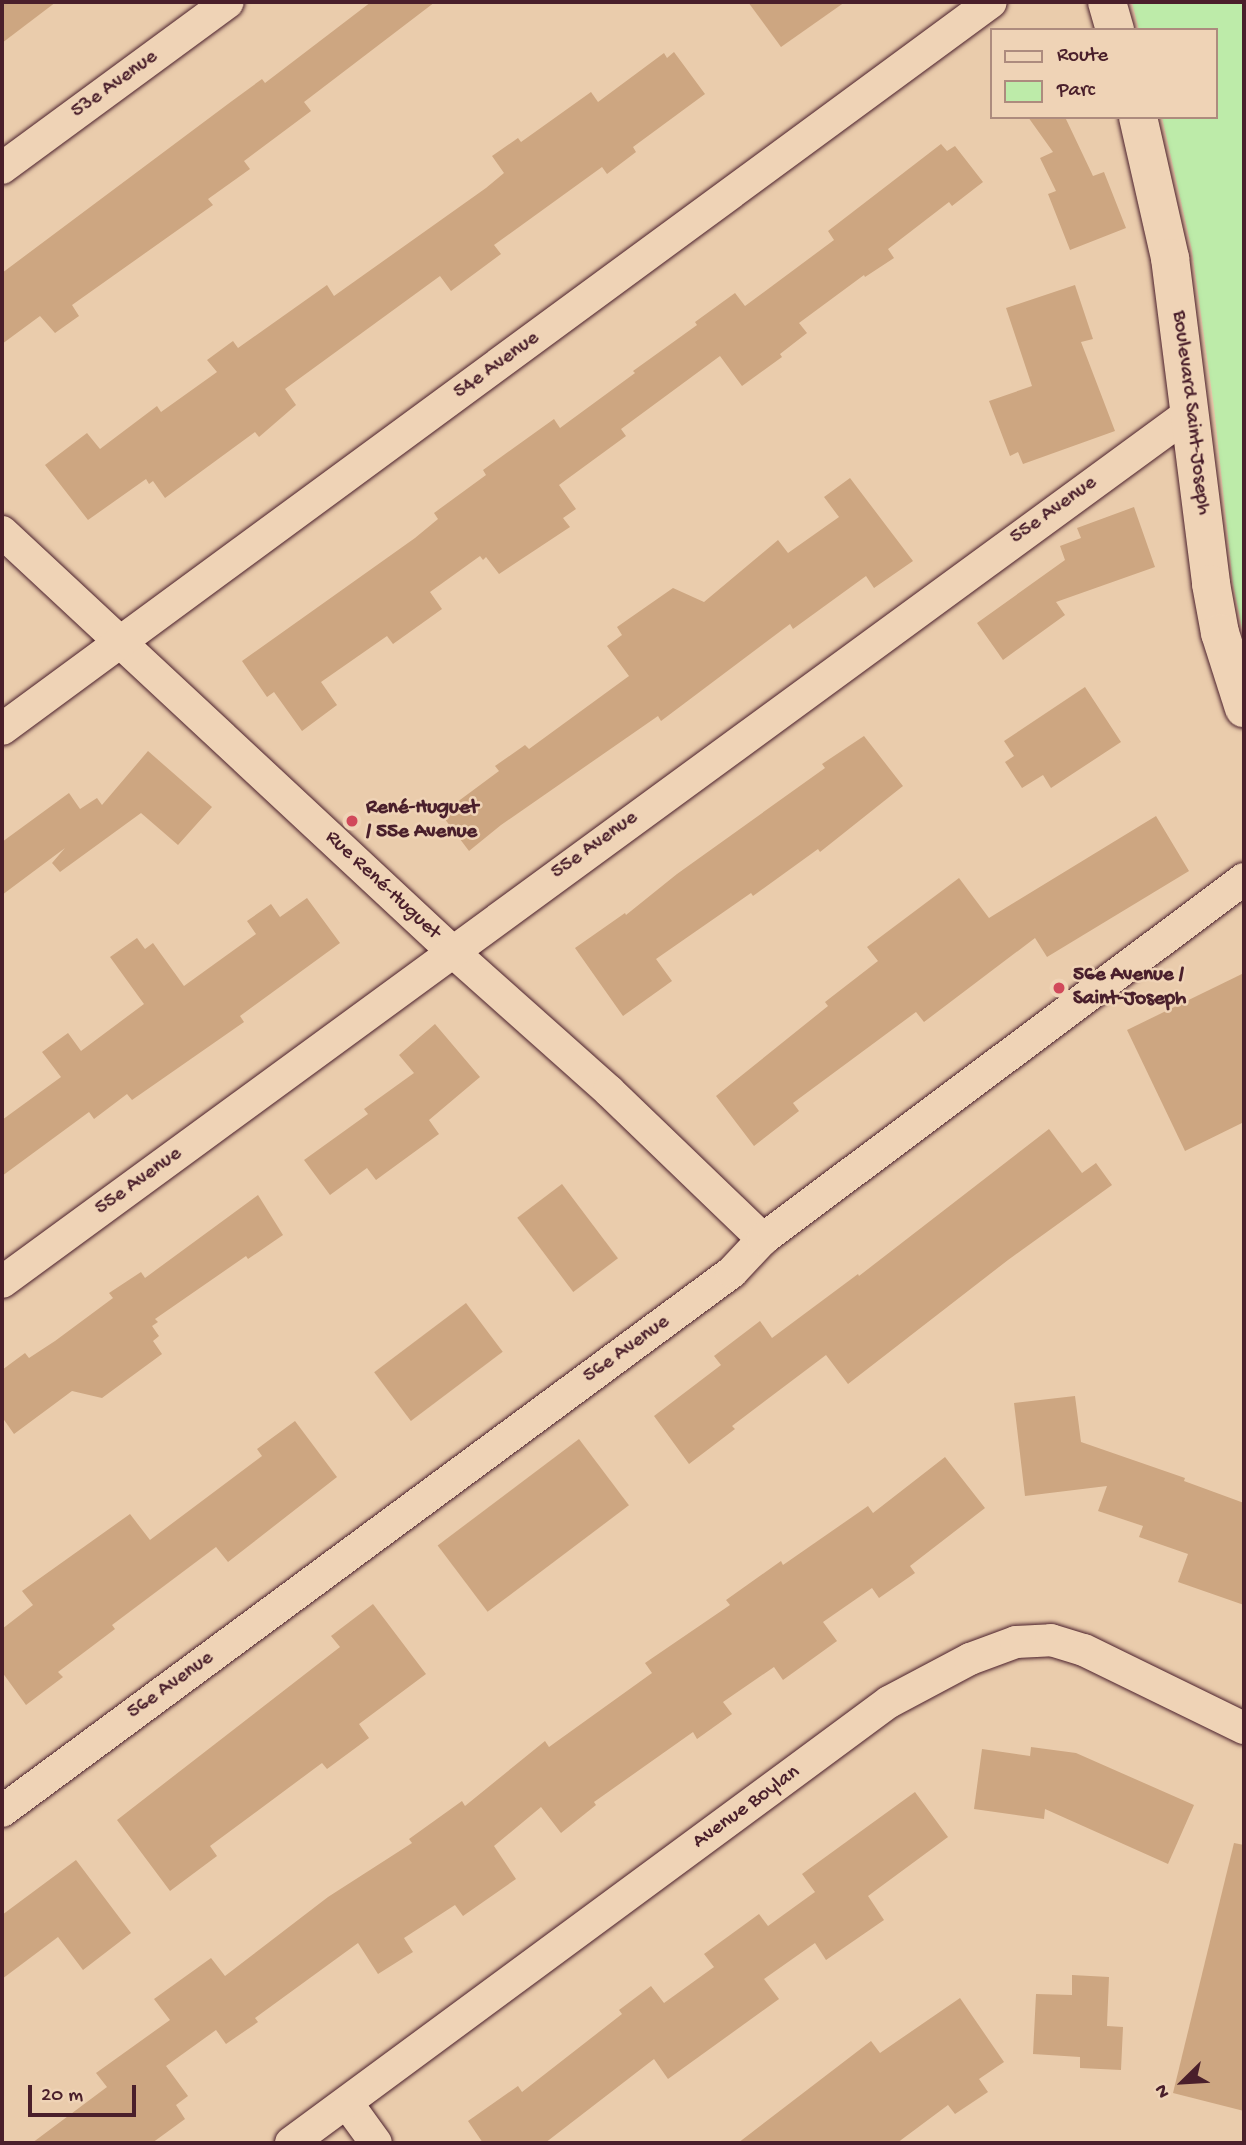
<!DOCTYPE html>
<html>
<head>
<meta charset="utf-8">
<style>
	body { margin:0 }
	#map { position:relative; width:1246px; height:2145px; overflow:hidden; background:#eaccac; font-family:"Gochi Hand",sans-serif }
	div>[style] { position:absolute }
	[style*='--x'] { left:calc(var(--x)*1px); top:calc(var(--y)*1px); width:calc(var(--w)*1px); rotate:calc(var(--a)*1deg) }
	.green>* { inset:0; background:#bdeba9 }
	.building>* { inset:0; background:#cda681; transform-origin:0 0 }
	.roads { filter:drop-shadow(0 0 2px #4a1f2b) drop-shadow(0 0 2px #4a1f2b) }
	.minor>* { height:32px; margin:-16px; padding:0 16px; transform-origin:16px; border-radius:16px; background:#efd3b6 }
	.tertiary>* { height:38px; margin:-19px; padding:0 19px; transform-origin:19px; border-radius:19px; background:#efd3b6 }
	.dots>* { width:19px; height:19px; translate:-50% -50%; box-sizing:border-box; border:4px solid #efd3b6; border-radius:50% }
	span { translate:-50% -50%; white-space:nowrap; text-align:center; line-height:1.15; -webkit-text-stroke:5px #efd3b6; paint-order:stroke }
	.street-label { font-size:21px; color:#4a1f2b }
	.poi-label { font-size:21px; color:#4a1f2b; font-weight:700 }
	.left { translate:0 -50%; text-align:left }
	.frame { position:absolute; inset:0; border:4px solid #4a1f2b; pointer-events:none }
	.legend { position:absolute; left:990px; top:28px; width:228px; height:91px; box-sizing:border-box; background:#efd3b6; border:2px solid #ad8b7e; margin:0; padding:9px 12px; list-style:none; font-size:21px; color:#4a1f2b }
	.legend li { display:flex; align-items:center; gap:14px; height:35px }
	.legend b { width:35px; border:2px solid #ad8b7e }
	.north { position:absolute; left:1148px; top:2047px; width:70px; height:70px; -webkit-text-stroke:5px #efd3b6; paint-order:stroke; rotate:246deg; font-size:19px; font-weight:700; line-height:28px; text-align:center; color:#4a1f2b }
	.north::after { content:''; display:block; margin:auto; width:24px; height:32px; background:#4a1f2b; clip-path:polygon(50% 0,100% 100%,50% 72%,0 100%) }
	.scale { position:absolute; left:28px; top:2085px; width:108px; height:32px; box-sizing:border-box; border:4px solid #4a1f2b; border-top:0; padding-left:9px; font-size:21px; line-height:24px; white-space:nowrap; color:#4a1f2b; -webkit-text-stroke:5px #efd3b6; paint-order:stroke }
</style>
</head>
<body>
<div id="map">
	<div class="green">
		<div style="clip-path:polygon(1132px 2px,1244px 2px,1244px 638px,1233px 583px,1214px 407px,1192px 250px,1162px 117px,1216px 117px,1216px 30px,1139px 30px)"></div>
	</div>
	<div class="building">
		<div style="clip-path:polygon(2px 2px,56px 2px,2px 43px)"></div>
		<div style="clip-path:polygon(371px 2px,435px 2px,304px 102px,311px 111px,244px 161px,250px 169px,208px 199px,213px 205px,72px 305px,79px 316px,55px 333px,40px 316px,2px 344px,2px 273px,232px 101px,262px 79px,265px 83px)"></div>
		<div style="clip-path:polygon(748px 2px,845px 2px,781px 47px)"></div>
		<div style="clip-path:polygon(674px 52px,705px 94px,633px 147px,636px 152px,607px 174px,602px 167px,494px 245px,501px 254px,451px 291px,440px 276px,285px 389px,296px 405px,259px 437px,255px 432px,165px 498px,153px 481px,149px 484px,146px 479px,88px 520px,45px 465px,87px 433px,100px 449px,157px 406px,161px 412px,217px 372px,207px 360px,233px 341px,238px 348px,327px 285px,334px 296px,486px 188px,504px 173px,492px 156px,518px 138px,521px 142px,591px 92px,598px 102px,664px 53px,667px 58px)"></div>
		<div style="clip-path:polygon(1028px 117px,1065px 117px,1093px 176px,1104px 172px,1126px 228px,1070px 250px,1048px 194px,1056px 191px,1040px 158px,1053px 152px)"></div>
		<div style="clip-path:polygon(941px 144px,947px 151px,955px 146px,983px 182px,952px 206px,949px 202px,888px 249px,894px 258px,865px 277px,864px 275px,799px 323px,807px 333px,780px 354px,782px 357px,742px 386px,720px 356px,621px 429px,626px 436px,559px 485px,576px 509px,563px 518px,570px 527px,499px 574px,486px 557px,483px 560px,480px 556px,430px 592px,442px 609px,393px 644px,387px 636px,321px 682px,337px 705px,302px 731px,274px 692px,267px 697px,242px 661px,415px 538px,438px 519px,434px 513px,486px 475px,483px 470px,554px 419px,560px 428px,635px 373px,633px 371px,697px 325px,695px 322px,735px 293px,745px 306px,834px 240px,828px 231px)"></div>
		<div style="clip-path:polygon(1075px 285px,1093px 339px,1081px 342px,1115px 431px,1023px 464px,1018px 452px,1010px 456px,989px 401px,1032px 386px,1006px 308px)"></div>
		<div style="clip-path:polygon(850px 478px,913px 561px,874px 588px,866px 576px,793px 629px,790px 624px,661px 721px,658px 716px,501px 825px,469px 851px,441px 814px,499px 771px,495px 766px,525px 745px,529px 749px,629px 676px,607px 646px,622px 635px,617px 627px,673px 588px,704px 602px,778px 540px,788px 553px,839px 517px,824px 497px)"></div>
		<div style="clip-path:polygon(1134px 507px,1155px 567px,1056px 602px,1065px 615px,1003px 660px,977px 623px,1065px 560px,1060px 546px,1081px 538px,1077px 528px)"></div>
		<div style="clip-path:polygon(1085px 687px,1121px 742px,1051px 788px,1043px 775px,1022px 788px,1005px 762px,1014px 756px,1004px 741px)"></div>
		<div style="clip-path:polygon(864px 736px,903px 786px,820px 852px,818px 849px,753px 896px,751px 893px,656px 959px,672px 981px,623px 1016px,575px 948px,625px 913px,626px 915px,677px 874px,825px 768px,822px 764px)"></div>
		<div style="clip-path:polygon(148px 751px,212px 807px,178px 845px,141px 813px,60px 872px,52px 863px,65px 848px,2px 895px,2px 842px,69px 793px,80px 809px,97px 798px,102px 805px)"></div>
		<div style="clip-path:polygon(1156px 816px,1189px 871px,1047px 957px,1035px 938px,924px 1022px,916px 1012px,793px 1103px,799px 1111px,754px 1146px,716px 1096px,828px 1006px,825px 1002px,878px 961px,867px 947px,959px 878px,989px 918px)"></div>
		<div style="clip-path:polygon(307px 898px,340px 943px,240px 1016px,244px 1022px,132px 1100px,127px 1094px,94px 1119px,89px 1112px,2px 1176px,2px 1120px,61px 1077px,42px 1052px,68px 1033px,81px 1051px,144px 1004px,110px 957px,137px 938px,145px 949px,153px 943px,184px 986px,256px 934px,247px 921px,271px 904px,280px 917px)"></div>
		<div style="clip-path:polygon(1244px 973px,1244px 1122px,1185px 1151px,1127px 1030px)"></div>
		<div style="clip-path:polygon(435px 1024px,480px 1077px,429px 1120px,439px 1134px,376px 1180px,367px 1168px,330px 1195px,304px 1160px,368px 1114px,364px 1109px,414px 1073px,399px 1055px)"></div>
		<div style="clip-path:polygon(1049px 1129px,1082px 1173px,1096px 1163px,1112px 1185px,1008px 1260px,848px 1384px,826px 1355px,732px 1426px,735px 1429px,689px 1464px,654px 1416px,721px 1365px,714px 1356px,760px 1321px,772px 1338px,858px 1274px,859px 1276px)"></div>
		<div style="left:562px;top:1184px;width:93px;height:56px;rotate:53deg"></div>
		<div style="clip-path:polygon(258px 1195px,283px 1235px,248px 1259px,246px 1256px,155px 1319px,158px 1322px,152px 1326px,159px 1336px,153px 1341px,162px 1354px,102px 1398px,72px 1391px,14px 1434px,2px 1417px,2px 1370px,25px 1353px,29px 1358px,55px 1341px,113px 1298px,109px 1293px,141px 1272px,145px 1278px)"></div>
		<div style="left:466px;top:1303px;width:61px;height:115px;rotate:53deg"></div>
		<div style="clip-path:polygon(1075px 1396px,1081px 1442px,1185px 1478px,1184px 1481px,1244px 1503px,1244px 1605px,1178px 1582px,1188px 1554px,1139px 1537px,1143px 1526px,1098px 1511px,1107px 1486px,1025px 1496px,1014px 1403px)"></div>
		<div style="clip-path:polygon(295px 1421px,337px 1477px,228px 1562px,216px 1547px,112px 1625px,115px 1629px,58px 1672px,63px 1677px,26px 1705px,2px 1672px,2px 1629px,33px 1605px,22px 1591px,130px 1514px,150px 1540px,262px 1456px,257px 1449px)"></div>
		<div style="left:579px;top:1439px;width:83px;height:177px;rotate:53deg"></div>
		<div style="clip-path:polygon(945px 1457px,985px 1508px,910px 1566px,915px 1573px,879px 1598px,872px 1588px,823px 1622px,837px 1641px,783px 1680px,774px 1667px,723px 1702px,732px 1714px,697px 1739px,693px 1732px,594px 1802px,596px 1805px,561px 1833px,541px 1807px,494px 1846px,516px 1879px,463px 1916px,455px 1905px,404px 1938px,413px 1952px,378px 1974px,358px 1943px,255px 2018px,258px 2022px,226px 2044px,216px 2030px,166px 2066px,188px 2096px,176px 2105px,185px 2119px,152px 2143px,32px 2143px,107px 2087px,96px 2073px,170px 2020px,154px 1999px,211px 1958px,225px 1976px,328px 1897px,412px 1843px,409px 1839px,462px 1801px,465px 1806px,545px 1741px,549px 1747px,652px 1673px,645px 1663px,730px 1605px,726px 1600px,781px 1561px,783px 1565px,868px 1506px,873px 1513px)"></div>
		<div style="clip-path:polygon(373px 1604px,426px 1674px,359px 1724px,369px 1738px,327px 1769px,322px 1763px,210px 1846px,217px 1856px,170px 1891px,117px 1820px,340px 1647px,331px 1636px)"></div>
		<div style="clip-path:polygon(1031px 1747px,1076px 1753px,1194px 1805px,1168px 1864px,1045px 1809px,1044px 1819px,974px 1809px,982px 1749px,1030px 1756px)"></div>
		<div style="clip-path:polygon(915px 1792px,948px 1837px,868px 1896px,884px 1920px,826px 1960px,815px 1943px,764px 1979px,779px 1999px,668px 2079px,654px 2059px,545px 2143px,483px 2143px,468px 2121px,518px 2086px,522px 2092px,622px 2014px,619px 2010px,651px 1986px,664px 2003px,714px 1967px,704px 1954px,759px 1914px,768px 1926px,815px 1892px,802px 1874px)"></div>
		<div style="clip-path:polygon(1234px 1843px,1244px 1845px,1244px 2111px,1173px 2093px)"></div>
		<div style="clip-path:polygon(76px 1860px,131px 1933px,83px 1970px,58px 1937px,2px 1979px,2px 1915px)"></div>
		<div style="clip-path:polygon(1072px 1975px,1109px 1977px,1107px 2026px,1123px 2027px,1121px 2070px,1080px 2068px,1080px 2057px,1033px 2054px,1036px 1994px,1072px 1995px)"></div>
		<div style="clip-path:polygon(960px 1998px,1004px 2062px,979px 2079px,988px 2092px,955px 2114px,948px 2105px,897px 2143px,738px 2143px,871px 2041px,880px 2053px)"></div>
	</div>
	<div class="roads">
		<div class="minor">
			<div style="--x:2;--y:168;--w:280;--a:-36.3"></div>
			<div style="--x:2;--y:532;--w:615;--a:42.96"></div>
			<div style="--x:452;--y:951;--w:210;--a:41.7"></div>
			<div style="--x:609;--y:1091;--w:214;--a:43.9"></div>
			<div style="--x:2;--y:729;--w:1227;--a:-36.32"></div>
			<div style="--x:2;--y:1282;--w:1473;--a:-36.19"></div>
			<div style="--x:2;--y:1811;--w:907;--a:-36.44"></div>
			<div style="--x:732;--y:1272;--w:45;--a:-46.8"></div>
			<div style="--x:763;--y:1239;--w:601;--a:-36.81"></div>
			<div style="--x:347;--y:2103;--w:49;--a:54.1"></div>
			<div style="--x:291;--y:2143;--w:743;--a:-36.41"></div>
			<div style="--x:889;--y:1702;--w:92;--a:-28"></div>
			<div style="--x:970;--y:1659;--w:49;--a:-20.3"></div>
			<div style="--x:1016;--y:1642;--w:35;--a:-3"></div>
			<div style="--x:1051;--y:1640;--w:34;--a:17"></div>
			<div style="--x:1084;--y:1650;--w:178;--a:26"></div>
		</div>
		<div class="tertiary">
			<div style="--x:1107;--y:2;--w:29;--a:74"></div>
			<div style="--x:1138;--y:117;--w:145;--a:77.2"></div>
			<div style="--x:1170;--y:258;--w:329;--a:82.8"></div>
			<div style="--x:1211;--y:584;--w:50;--a:79.6"></div>
			<div style="--x:1220;--y:633;--w:79;--a:72.3"></div>
		</div>
	</div>
	<div class="dots">
		<div style="left:352px;top:821px;background:#d1495b"></div>
		<div style="left:1059px;top:988px;background:#d1495b"></div>
	</div>
	<div class="street-label">
		<span style="left:115px;top:85px;rotate:-36deg">53e Avenue</span>
		<span style="left:497px;top:366px;rotate:-36deg">54e Avenue</span>
		<span style="left:1190px;top:413px;rotate:83deg">Boulevard Saint-Joseph</span>
		<span style="left:1054px;top:511px;rotate:-36deg">55e Avenue</span>
		<span style="left:595px;top:846px;rotate:-36deg">55e Avenue</span>
		<span style="left:382px;top:886px;rotate:43deg">Rue René-Huguet</span>
		<span style="left:139px;top:1182px;rotate:-36deg">55e Avenue</span>
		<span style="left:627px;top:1350px;rotate:-36deg">56e Avenue</span>
		<span style="left:171px;top:1686px;rotate:-36deg">56e Avenue</span>
		<span style="left:747px;top:1808px;rotate:-36deg">Avenue Boylan</span>
	</div>
	<div class="poi-label">
		<span class="left" style="left:366px;top:821px">René-Huguet<br>/ 55e Avenue</span>
		<span class="left" style="left:1073px;top:988px">56e Avenue /<br>Saint-Joseph</span>
	</div>
	<div class="frame"></div>
	<ul class="legend">
	<li><b style="height:9px;background:#efd3b6"></b>Route</li>
	<li><b style="height:19px;background:#bdeba9"></b>Parc</li>
	</ul>
	<div class="north">N</div>
	<div class="scale">20 m</div>
</div>
</body>
</html>
